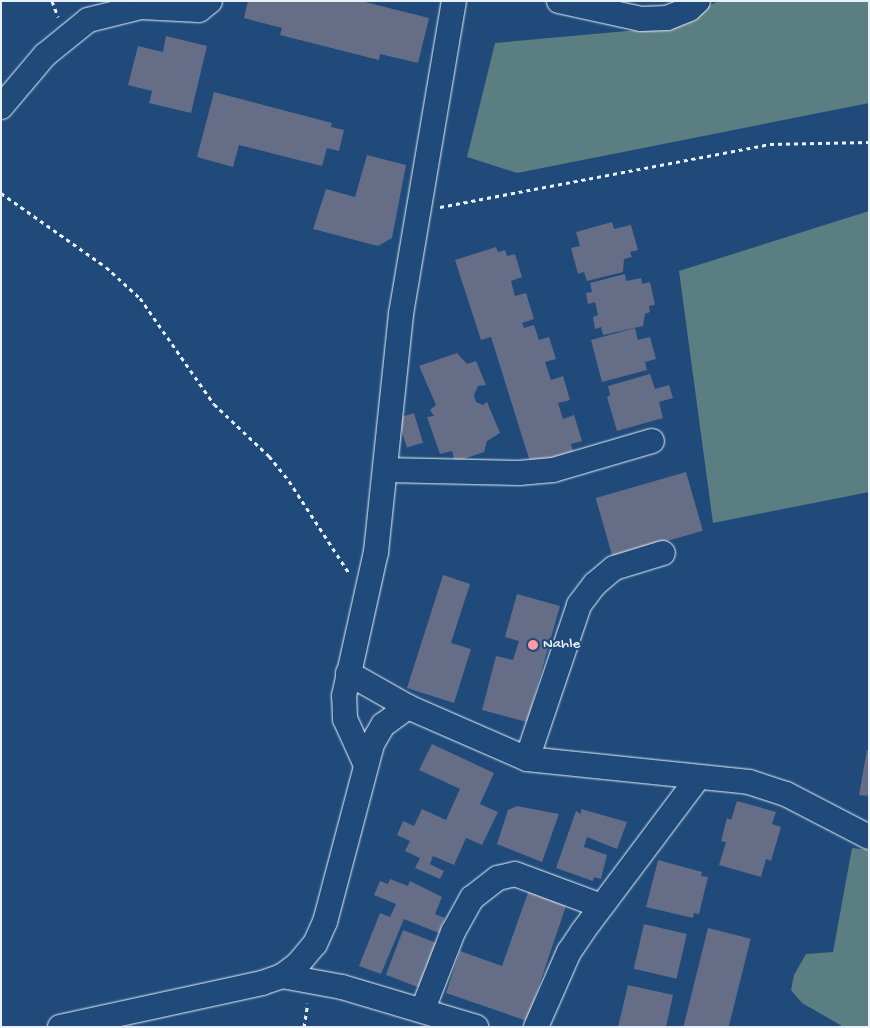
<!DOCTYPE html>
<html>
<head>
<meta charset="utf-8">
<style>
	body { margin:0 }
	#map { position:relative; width:870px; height:1028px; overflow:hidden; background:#1f4a7a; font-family:"Gochi Hand",sans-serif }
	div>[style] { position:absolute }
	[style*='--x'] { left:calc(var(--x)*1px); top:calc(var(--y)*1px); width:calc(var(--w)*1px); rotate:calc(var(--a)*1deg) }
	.green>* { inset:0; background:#5b7e83 }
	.building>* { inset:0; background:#656d87; transform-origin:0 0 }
	.path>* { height:3px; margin-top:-1.5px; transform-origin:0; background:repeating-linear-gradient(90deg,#e8f1f8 0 4px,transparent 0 8px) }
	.roads { filter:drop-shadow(0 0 1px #e8f1f8) drop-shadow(0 0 1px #e8f1f8) }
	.minor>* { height:24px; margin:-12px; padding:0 12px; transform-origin:12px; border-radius:12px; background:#1f4a7a }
	.dots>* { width:14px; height:14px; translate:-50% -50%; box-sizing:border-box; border:2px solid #1f4a7a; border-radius:50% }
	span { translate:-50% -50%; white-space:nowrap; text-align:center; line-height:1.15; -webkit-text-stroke:4px #1f4a7a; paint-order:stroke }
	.poi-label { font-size:15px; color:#e8f1f8 }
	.left { translate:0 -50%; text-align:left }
	.frame { position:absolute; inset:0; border:2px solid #e8f1f8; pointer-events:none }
</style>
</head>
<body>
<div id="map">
	<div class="green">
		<div style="clip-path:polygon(718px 1px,869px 1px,869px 103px,517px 173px,467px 157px,495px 43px,671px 27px)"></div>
		<div style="clip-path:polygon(869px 211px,869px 492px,713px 523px,679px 271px)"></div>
		<div style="clip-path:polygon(852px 848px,869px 850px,869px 1027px,842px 1026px,802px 1003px,791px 990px,794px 975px,806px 954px,833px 952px)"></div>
	</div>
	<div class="building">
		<div style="clip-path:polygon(248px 1px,361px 1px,429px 18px,418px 63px,380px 54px,379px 60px,280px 35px,282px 28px,244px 18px)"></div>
		<div style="clip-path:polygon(166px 36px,207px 46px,191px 113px,149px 103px,152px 91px,128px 85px,138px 46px,163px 52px)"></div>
		<div style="clip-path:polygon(214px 92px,332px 123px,331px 127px,344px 130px,339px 151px,327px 148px,322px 166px,239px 145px,233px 167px,197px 157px)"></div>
		<div style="clip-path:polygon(367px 155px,406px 165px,392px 238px,378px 246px,313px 229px,326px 189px,355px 197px)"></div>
		<div style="clip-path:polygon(612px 222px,614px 229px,631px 225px,638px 250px,630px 252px,632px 257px,624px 259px,623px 272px,587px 281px,584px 272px,578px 274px,571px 248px,580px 246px,576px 232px)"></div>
		<div style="clip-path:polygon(496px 247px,498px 252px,505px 250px,507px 256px,515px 254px,522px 277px,511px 281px,515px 296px,526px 293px,534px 319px,522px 323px,524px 328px,534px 325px,539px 340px,549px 337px,556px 359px,545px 362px,551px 380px,563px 376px,570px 400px,558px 403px,563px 419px,574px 415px,582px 441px,571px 444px,573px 451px,531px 465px,491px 337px,481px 340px,455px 260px)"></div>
		<div style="clip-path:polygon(625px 274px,626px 281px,641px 278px,642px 284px,650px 282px,655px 305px,649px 306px,650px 312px,645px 314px,643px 326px,603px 335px,601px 327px,595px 329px,593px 317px,598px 315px,595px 302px,588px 304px,586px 293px,592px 292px,590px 283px)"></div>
		<div style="clip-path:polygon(635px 328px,638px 340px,650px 337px,656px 359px,645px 362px,647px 370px,602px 382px,591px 340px)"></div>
		<div style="clip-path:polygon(457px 353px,467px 364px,476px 361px,486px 385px,478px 386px,474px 395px,476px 402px,483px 405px,487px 402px,500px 433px,487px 441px,484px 452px,455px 462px,452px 451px,440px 454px,427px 417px,434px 416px,430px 410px,436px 405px,419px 366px)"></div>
		<div style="clip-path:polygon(650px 374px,655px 389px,669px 385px,673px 398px,659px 402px,663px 418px,617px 431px,607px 397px,610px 395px,608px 386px)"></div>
		<div style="left:414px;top:413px;width:31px;height:17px;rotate:73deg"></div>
		<div style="left:686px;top:472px;width:61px;height:94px;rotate:74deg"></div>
		<div style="clip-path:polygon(443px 575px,470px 584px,451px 643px,471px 649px,454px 703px,407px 688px)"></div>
		<div style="clip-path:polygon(517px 594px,560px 606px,527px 722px,482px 710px,496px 656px,513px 660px,519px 641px,505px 637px)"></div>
		<div style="clip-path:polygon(432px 744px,494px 773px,480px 804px,498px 812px,482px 845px,466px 838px,454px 865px,433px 856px,430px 864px,444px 871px,440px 879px,415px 868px,420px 858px,405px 851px,410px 841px,397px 835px,403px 821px,414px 826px,422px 809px,446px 820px,460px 789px,419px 770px)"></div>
		<div style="clip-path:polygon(867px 750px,869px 750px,869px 796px,859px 795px)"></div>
		<div style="clip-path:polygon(737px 801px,776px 812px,772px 824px,781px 827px,771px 861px,766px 859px,761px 877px,719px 865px,726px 842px,721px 841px,727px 818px,731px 820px)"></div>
		<div style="clip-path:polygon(517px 806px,559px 814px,542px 862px,497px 844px,508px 810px)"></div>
		<div style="clip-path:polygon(581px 809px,627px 822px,617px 849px,587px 837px,584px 847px,607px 855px,601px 879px,594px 877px,593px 881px,556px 868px,576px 811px,581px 814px)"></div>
		<div style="clip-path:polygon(658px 860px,702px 872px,701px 876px,708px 877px,699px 914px,694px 913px,693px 918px,646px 907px)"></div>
		<div style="clip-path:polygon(390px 879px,408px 886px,410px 881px,442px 897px,435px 914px,445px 918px,439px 933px,404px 919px,381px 974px,359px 966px,380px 913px,390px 917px,396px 904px,374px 895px,380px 881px,388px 884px)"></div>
		<div style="clip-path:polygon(530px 887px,568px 900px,527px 1021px,446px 993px,460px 951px,502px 966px)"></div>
		<div style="left:644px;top:924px;width:44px;height:46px;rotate:13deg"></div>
		<div style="left:708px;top:928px;width:44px;height:102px;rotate:14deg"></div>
		<div style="left:403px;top:930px;width:43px;height:48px;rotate:21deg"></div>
		<div style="clip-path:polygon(628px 985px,673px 995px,666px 1027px,618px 1027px)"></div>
	</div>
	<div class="path">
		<div style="--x:52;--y:1;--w:17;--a:69"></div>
		<div style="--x:1;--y:193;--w:128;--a:35.2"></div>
		<div style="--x:106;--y:267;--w:46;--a:42.4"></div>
		<div style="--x:140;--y:298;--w:129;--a:55.1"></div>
		<div style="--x:214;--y:404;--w:76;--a:43.4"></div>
		<div style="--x:269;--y:456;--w:32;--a:51"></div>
		<div style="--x:289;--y:481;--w:110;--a:56.9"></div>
		<div style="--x:440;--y:207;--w:336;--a:-10.8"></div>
		<div style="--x:770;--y:144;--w:99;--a:-1.2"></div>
		<div style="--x:304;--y:1027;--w:24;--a:-81"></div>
	</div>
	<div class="roads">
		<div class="minor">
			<div style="--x:559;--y:1;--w:84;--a:12.4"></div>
			<div style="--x:641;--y:19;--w:26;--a:-2"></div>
			<div style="--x:667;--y:18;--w:24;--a:-22"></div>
			<div style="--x:689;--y:9;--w:12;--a:-42"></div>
			<div style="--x:1;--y:107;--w:68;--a:-49.8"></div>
			<div style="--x:45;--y:55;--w:55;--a:-39.1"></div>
			<div style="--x:88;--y:20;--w:55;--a:-13.8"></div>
			<div style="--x:141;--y:7;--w:58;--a:3"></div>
			<div style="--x:199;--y:10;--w:14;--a:-39"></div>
			<div style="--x:385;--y:470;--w:134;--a:1.3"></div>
			<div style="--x:519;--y:473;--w:34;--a:-5"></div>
			<div style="--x:553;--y:470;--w:103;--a:-16.3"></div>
			<div style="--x:348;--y:673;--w:69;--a:29.5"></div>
			<div style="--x:408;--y:707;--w:130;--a:23.6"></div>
			<div style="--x:527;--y:759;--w:223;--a:5.9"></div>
			<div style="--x:749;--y:782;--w:39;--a:18"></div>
			<div style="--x:786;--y:794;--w:93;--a:27.4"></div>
			<div style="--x:527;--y:759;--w:163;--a:-71.3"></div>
			<div style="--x:579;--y:605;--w:26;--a:-53"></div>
			<div style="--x:595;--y:584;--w:25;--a:-40"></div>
			<div style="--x:614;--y:568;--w:51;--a:-17"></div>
			<div style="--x:365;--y:763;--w:48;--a:-114.4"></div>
			<div style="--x:345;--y:719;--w:23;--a:-92"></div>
			<div style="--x:344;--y:696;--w:148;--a:-77.5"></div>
			<div style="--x:376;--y:552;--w:239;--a:-84"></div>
			<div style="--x:401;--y:314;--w:317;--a:-80.4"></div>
			<div style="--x:282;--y:976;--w:61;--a:10.4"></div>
			<div style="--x:342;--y:987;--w:140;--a:16.6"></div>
			<div style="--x:423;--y:1009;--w:83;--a:-68.7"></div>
			<div style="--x:453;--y:932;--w:39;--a:-61"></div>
			<div style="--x:472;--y:898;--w:33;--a:-38"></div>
			<div style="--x:498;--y:878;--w:17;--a:-13"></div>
			<div style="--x:515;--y:874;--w:92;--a:20.4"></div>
			<div style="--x:60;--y:1027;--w:207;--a:-12.3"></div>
			<div style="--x:262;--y:983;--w:21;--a:-19"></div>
			<div style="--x:282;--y:976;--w:20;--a:-37"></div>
			<div style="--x:298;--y:964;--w:26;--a:-50"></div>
			<div style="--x:315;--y:944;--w:24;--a:-66"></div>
			<div style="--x:325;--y:922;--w:184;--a:-75.2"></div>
			<div style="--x:372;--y:744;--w:22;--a:-60"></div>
			<div style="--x:383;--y:725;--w:31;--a:-36"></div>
			<div style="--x:536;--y:1027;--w:82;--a:-66.3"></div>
			<div style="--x:569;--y:952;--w:25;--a:-56"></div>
			<div style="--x:583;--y:931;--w:191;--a:-53.1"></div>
		</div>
	</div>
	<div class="dots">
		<div style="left:533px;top:645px;background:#ff9aa2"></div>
	</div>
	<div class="poi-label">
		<span class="left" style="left:543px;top:645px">Nahle</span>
	</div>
	<div class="frame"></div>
</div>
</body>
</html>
